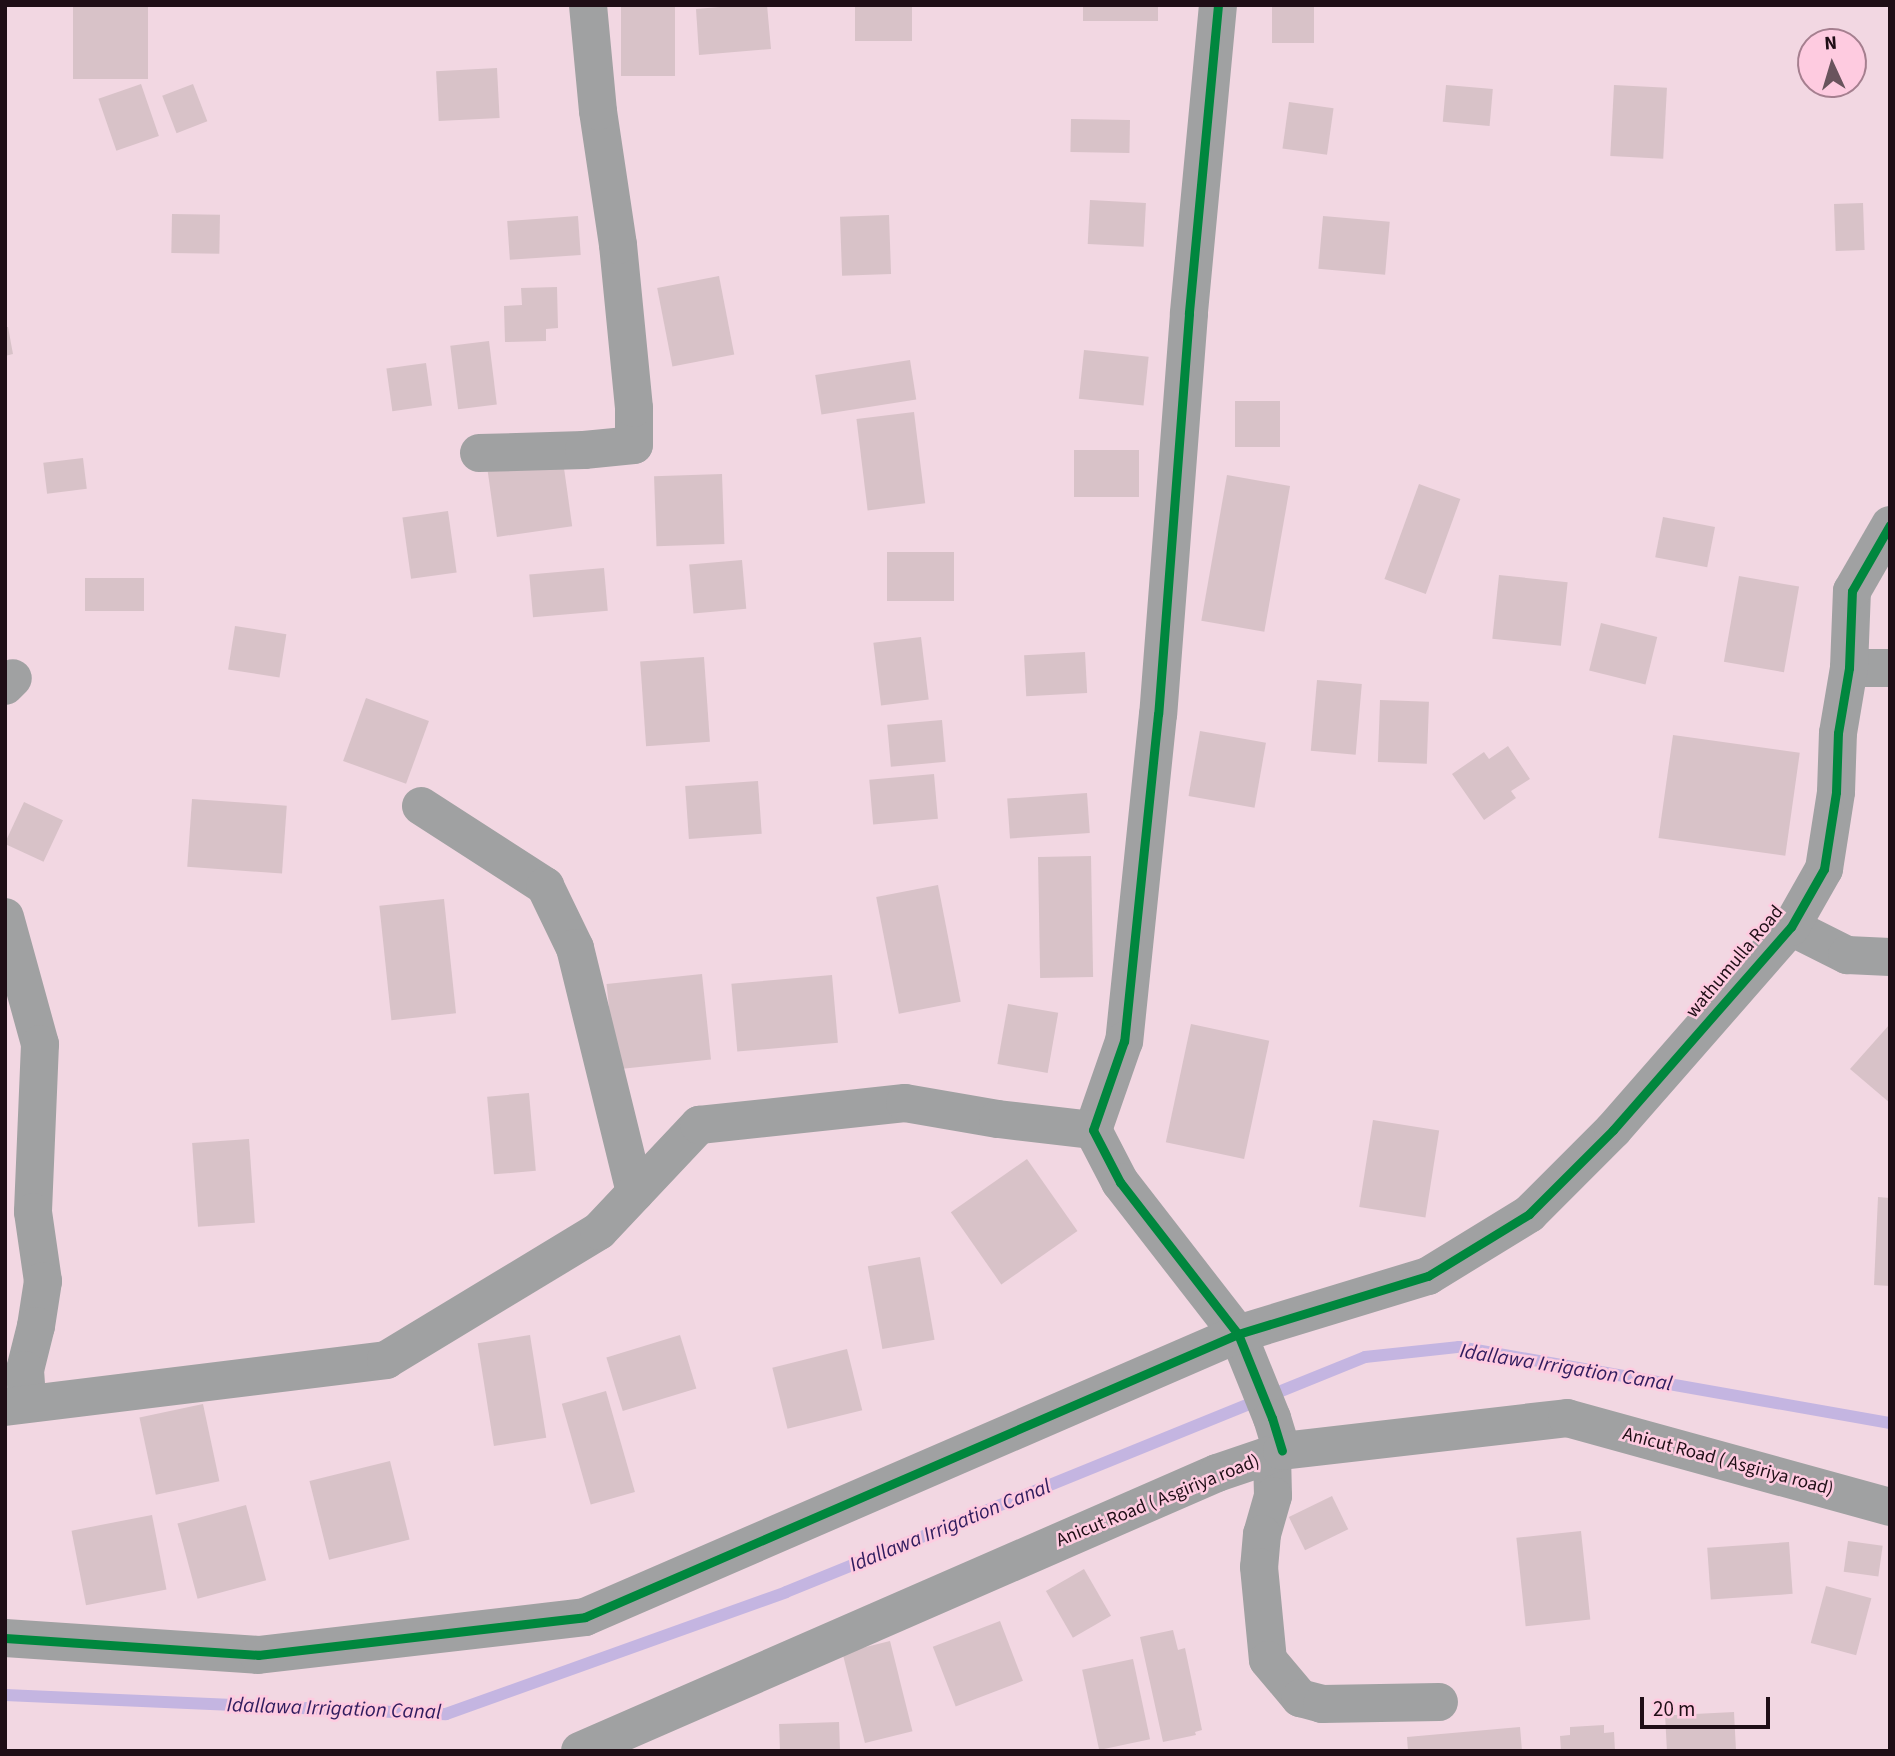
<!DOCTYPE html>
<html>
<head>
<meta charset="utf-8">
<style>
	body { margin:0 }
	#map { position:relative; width:1895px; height:1756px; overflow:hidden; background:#f2d7e2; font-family:"Source Sans 3",sans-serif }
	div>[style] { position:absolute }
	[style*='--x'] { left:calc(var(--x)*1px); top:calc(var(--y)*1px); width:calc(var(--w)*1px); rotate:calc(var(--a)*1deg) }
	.stream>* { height:12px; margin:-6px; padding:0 6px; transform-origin:6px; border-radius:6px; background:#c4b5e1 }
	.building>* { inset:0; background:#d8c2c8; transform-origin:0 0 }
	.minor>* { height:38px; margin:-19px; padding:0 19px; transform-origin:19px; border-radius:19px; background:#a0a1a2 }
	.cycleway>* { height:9px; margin:-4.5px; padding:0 4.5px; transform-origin:4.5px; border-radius:4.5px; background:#00873e }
	span { translate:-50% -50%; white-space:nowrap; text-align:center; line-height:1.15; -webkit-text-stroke:5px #fecbe0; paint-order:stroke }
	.street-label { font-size:19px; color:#1f0e16 }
	.water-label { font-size:21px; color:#301c5e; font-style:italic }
	.frame { position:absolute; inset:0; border:7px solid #1f0e16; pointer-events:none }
	.north { position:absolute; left:1797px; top:28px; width:70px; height:70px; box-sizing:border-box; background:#fecbe0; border:2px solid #a57f8f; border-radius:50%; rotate:356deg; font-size:19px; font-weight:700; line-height:28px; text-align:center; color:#1f0e16 }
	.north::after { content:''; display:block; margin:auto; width:24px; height:32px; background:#69545d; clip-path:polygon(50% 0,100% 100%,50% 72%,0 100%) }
	.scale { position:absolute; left:1640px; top:1697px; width:130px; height:32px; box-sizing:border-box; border:4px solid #1f0e16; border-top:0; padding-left:9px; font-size:21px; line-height:24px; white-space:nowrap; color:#1f0e16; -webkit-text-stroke:5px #fecbe0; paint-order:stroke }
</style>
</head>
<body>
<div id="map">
	<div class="stream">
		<div style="--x:5;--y:1695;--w:441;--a:2.5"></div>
		<div style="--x:446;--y:1714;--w:361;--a:-19.7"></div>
		<div style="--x:786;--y:1592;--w:625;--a:-22.09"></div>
		<div style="--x:1365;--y:1357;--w:95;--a:-6.1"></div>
		<div style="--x:1459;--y:1347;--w:438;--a:10"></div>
	</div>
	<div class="building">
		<div style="left:73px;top:5px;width:75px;height:74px"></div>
		<div style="left:621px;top:5px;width:54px;height:71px"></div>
		<div style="clip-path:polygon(743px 5px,767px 5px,771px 49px,699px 55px,696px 9px)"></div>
		<div style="left:855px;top:5px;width:57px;height:36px"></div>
		<div style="left:1083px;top:5px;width:75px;height:16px"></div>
		<div style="left:1272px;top:5px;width:42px;height:38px"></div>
		<div style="left:497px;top:68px;width:50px;height:61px;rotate:87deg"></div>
		<div style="left:141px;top:84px;width:55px;height:45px;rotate:71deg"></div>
		<div style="left:193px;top:84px;width:40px;height:33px;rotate:69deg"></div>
		<div style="left:1446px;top:85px;width:47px;height:37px;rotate:5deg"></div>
		<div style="left:1614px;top:85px;width:53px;height:71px;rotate:3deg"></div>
		<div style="left:1289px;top:102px;width:45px;height:47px;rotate:8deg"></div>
		<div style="left:1071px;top:119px;width:59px;height:33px;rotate:1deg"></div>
		<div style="left:1090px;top:200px;width:56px;height:44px;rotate:3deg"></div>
		<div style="left:1863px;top:203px;width:47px;height:29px;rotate:88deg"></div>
		<div style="left:172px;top:214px;width:48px;height:39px;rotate:1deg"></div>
		<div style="left:889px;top:215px;width:59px;height:49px;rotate:88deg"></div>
		<div style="left:578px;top:216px;width:39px;height:71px;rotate:86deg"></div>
		<div style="left:1323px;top:216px;width:67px;height:53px;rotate:5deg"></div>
		<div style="left:719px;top:276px;width:80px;height:63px;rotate:79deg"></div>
		<div style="clip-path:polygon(557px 287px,558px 328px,546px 329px,546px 341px,505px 342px,504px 306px,522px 305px,521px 288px)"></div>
		<div style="clip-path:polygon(5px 327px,8px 327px,13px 354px,5px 356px)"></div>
		<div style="left:489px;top:341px;width:64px;height:39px;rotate:83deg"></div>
		<div style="left:1084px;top:350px;width:65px;height:49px;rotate:6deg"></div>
		<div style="left:910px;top:360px;width:40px;height:96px;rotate:81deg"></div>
		<div style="left:426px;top:363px;width:43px;height:40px;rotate:82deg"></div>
		<div style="left:1235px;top:401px;width:45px;height:46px"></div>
		<div style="left:914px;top:412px;width:92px;height:58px;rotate:83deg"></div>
		<div style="left:1074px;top:450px;width:65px;height:47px"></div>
		<div style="left:83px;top:458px;width:31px;height:40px;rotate:83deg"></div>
		<div style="left:563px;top:461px;width:66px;height:76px;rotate:82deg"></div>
		<div style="left:722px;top:474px;width:70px;height:68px;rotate:88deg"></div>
		<div style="left:1227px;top:475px;width:64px;height:148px;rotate:10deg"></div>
		<div style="left:1419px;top:484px;width:44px;height:101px;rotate:20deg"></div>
		<div style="left:448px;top:511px;width:62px;height:46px;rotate:82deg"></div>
		<div style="left:1663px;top:517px;width:53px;height:41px;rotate:11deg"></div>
		<div style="left:954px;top:552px;width:49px;height:67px;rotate:90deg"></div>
		<div style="left:742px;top:560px;width:49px;height:53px;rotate:85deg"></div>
		<div style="left:604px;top:568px;width:43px;height:75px;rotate:85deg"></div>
		<div style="left:1499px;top:575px;width:69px;height:64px;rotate:6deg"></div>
		<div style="left:1739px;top:576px;width:61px;height:87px;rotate:10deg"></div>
		<div style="left:85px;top:578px;width:59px;height:33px"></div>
		<div style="left:1601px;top:623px;width:58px;height:49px;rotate:14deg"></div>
		<div style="left:235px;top:626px;width:52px;height:44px;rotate:9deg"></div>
		<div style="left:921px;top:637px;width:63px;height:48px;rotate:83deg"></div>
		<div style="left:1085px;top:652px;width:41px;height:61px;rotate:87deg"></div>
		<div style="left:704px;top:657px;width:85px;height:64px;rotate:86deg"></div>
		<div style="left:1317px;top:680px;width:45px;height:71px;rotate:5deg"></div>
		<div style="left:366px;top:698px;width:67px;height:67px;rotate:20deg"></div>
		<div style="left:1380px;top:700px;width:49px;height:62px;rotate:2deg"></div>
		<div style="left:942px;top:720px;width:42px;height:55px;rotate:85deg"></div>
		<div style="left:1200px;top:731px;width:67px;height:66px;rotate:10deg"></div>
		<div style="left:1673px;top:735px;width:128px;height:104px;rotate:8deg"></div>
		<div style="clip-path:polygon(1508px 746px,1530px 779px,1511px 791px,1516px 798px,1484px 820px,1452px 774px,1484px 752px,1489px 759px)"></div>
		<div style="left:934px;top:774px;width:45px;height:65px;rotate:85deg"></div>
		<div style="left:758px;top:781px;width:53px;height:73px;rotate:86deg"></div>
		<div style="left:1087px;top:793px;width:40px;height:80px;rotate:86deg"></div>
		<div style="left:192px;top:799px;width:95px;height:68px;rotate:4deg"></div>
		<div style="left:24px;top:802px;width:43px;height:46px;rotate:25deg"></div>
		<div style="left:1091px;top:856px;width:121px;height:53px;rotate:89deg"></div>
		<div style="left:938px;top:885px;width:119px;height:63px;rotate:79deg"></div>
		<div style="left:444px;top:899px;width:115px;height:65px;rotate:84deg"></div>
		<div style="left:702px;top:974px;width:86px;height:96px;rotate:84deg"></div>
		<div style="left:832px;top:975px;width:68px;height:101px;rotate:85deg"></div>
		<div style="left:1008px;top:1004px;width:51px;height:61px;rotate:10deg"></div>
		<div style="left:1191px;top:1024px;width:80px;height:121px;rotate:12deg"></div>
		<div style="clip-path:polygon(1890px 1024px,1890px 1103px,1850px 1069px)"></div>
		<div style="left:529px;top:1093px;width:78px;height:42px;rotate:85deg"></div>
		<div style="left:1373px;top:1120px;width:67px;height:88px;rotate:9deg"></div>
		<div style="left:249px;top:1139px;width:84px;height:57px;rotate:86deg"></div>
		<div style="left:1027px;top:1159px;width:88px;height:93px;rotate:55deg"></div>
		<div style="clip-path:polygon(1878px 1197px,1890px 1198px,1890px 1286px,1874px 1285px)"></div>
		<div style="left:920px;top:1257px;width:84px;height:53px;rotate:80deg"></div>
		<div style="left:530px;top:1335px;width:104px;height:53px;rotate:81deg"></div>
		<div style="left:680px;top:1335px;width:56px;height:77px;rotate:73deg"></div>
		<div style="left:847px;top:1349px;width:63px;height:77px;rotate:76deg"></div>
		<div style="left:606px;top:1391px;width:105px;height:46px;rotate:74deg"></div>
		<div style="left:203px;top:1404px;width:79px;height:65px;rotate:78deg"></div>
		<div style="left:390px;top:1461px;width:81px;height:83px;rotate:76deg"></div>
		<div style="left:1332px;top:1496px;width:37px;height:48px;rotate:64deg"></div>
		<div style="left:246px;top:1505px;width:78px;height:71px;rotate:75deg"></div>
		<div style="left:152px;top:1515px;width:76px;height:82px;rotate:79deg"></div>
		<div style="left:1581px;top:1531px;width:89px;height:65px;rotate:84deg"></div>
		<div style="left:1848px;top:1541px;width:35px;height:31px;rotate:8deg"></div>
		<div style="left:1789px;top:1542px;width:52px;height:82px;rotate:86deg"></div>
		<div style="left:1084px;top:1569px;width:54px;height:44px;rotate:60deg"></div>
		<div style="left:1826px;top:1586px;width:47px;height:59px;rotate:15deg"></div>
		<div style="left:1000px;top:1621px;width:64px;height:72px;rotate:69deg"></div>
		<div style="clip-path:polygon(1173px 1630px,1178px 1650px,1185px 1648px,1202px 1730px,1195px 1732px,1196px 1735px,1163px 1742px,1140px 1637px)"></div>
		<div style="left:890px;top:1641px;width:93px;height:49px;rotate:76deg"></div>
		<div style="left:1133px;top:1659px;width:82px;height:52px;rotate:78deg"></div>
		<div style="left:1734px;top:1712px;width:39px;height:69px;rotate:87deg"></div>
		<div style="left:839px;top:1722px;width:29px;height:60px;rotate:88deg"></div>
		<div style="clip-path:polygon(1604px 1725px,1604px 1733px,1614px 1732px,1615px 1751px,1561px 1751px,1560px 1736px,1570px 1735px,1570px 1727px)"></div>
		<div style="clip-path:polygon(1520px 1727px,1522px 1751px,1408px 1751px,1407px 1737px)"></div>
	</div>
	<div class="minor">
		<div style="--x:1218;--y:5;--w:310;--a:95.4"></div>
		<div style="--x:1189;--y:314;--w:401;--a:94.4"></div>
		<div style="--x:1158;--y:714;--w:329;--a:95.9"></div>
		<div style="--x:1124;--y:1041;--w:94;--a:109.2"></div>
		<div style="--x:1093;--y:1130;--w:59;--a:62.6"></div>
		<div style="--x:1120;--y:1182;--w:192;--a:52.2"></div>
		<div style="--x:1238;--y:1334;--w:91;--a:68"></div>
		<div style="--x:1272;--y:1418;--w:34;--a:73"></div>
		<div style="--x:479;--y:453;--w:105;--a:-1.6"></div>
		<div style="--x:584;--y:450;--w:50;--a:-5.7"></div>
		<div style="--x:634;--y:445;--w:37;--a:-90"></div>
		<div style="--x:634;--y:408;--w:164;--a:-95.6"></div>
		<div style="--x:618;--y:245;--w:135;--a:-98.5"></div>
		<div style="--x:598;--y:111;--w:106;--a:-95.4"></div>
		<div style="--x:1849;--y:668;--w:41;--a:0"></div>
		<div style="--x:5;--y:686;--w:11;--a:-45"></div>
		<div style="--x:421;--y:806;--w:148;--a:32.8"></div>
		<div style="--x:545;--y:886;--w:69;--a:64.2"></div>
		<div style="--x:575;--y:948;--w:252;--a:76.2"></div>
		<div style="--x:5;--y:917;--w:132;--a:74.6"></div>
		<div style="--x:40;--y:1044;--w:168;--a:92.4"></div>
		<div style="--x:33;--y:1212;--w:70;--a:81.8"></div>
		<div style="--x:43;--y:1281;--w:46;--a:98.8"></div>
		<div style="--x:36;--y:1326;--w:45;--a:104"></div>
		<div style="--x:25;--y:1370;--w:32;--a:86"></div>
		<div style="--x:1791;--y:927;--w:63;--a:26.6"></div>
		<div style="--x:1847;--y:955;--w:43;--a:2.7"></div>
		<div style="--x:5;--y:1407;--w:384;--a:-7"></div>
		<div style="--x:386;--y:1360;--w:249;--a:-31.2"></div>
		<div style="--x:599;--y:1231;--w:146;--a:-46.7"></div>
		<div style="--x:699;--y:1125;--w:207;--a:-6.1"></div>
		<div style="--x:905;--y:1103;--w:94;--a:9.8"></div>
		<div style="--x:998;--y:1119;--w:96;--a:6.6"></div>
		<div style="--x:1272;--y:1455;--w:41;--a:88.6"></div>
		<div style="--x:1273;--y:1496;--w:40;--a:106"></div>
		<div style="--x:1262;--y:1534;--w:33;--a:95"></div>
		<div style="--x:1259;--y:1567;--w:93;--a:84.5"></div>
		<div style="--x:1268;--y:1660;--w:50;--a:49.9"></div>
		<div style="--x:1300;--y:1698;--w:23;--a:15"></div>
		<div style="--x:1322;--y:1704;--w:117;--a:-1"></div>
		<div style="--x:5;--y:1638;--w:254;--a:3.8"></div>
		<div style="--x:258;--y:1655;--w:329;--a:-6.6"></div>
		<div style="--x:585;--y:1617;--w:712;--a:-23.43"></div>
		<div style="--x:1238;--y:1334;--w:199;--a:-17"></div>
		<div style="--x:1428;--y:1276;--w:119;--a:-31.5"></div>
		<div style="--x:1529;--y:1214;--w:119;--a:-45"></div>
		<div style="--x:1613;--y:1130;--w:270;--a:-48.8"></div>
		<div style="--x:1791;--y:927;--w:67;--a:-60.4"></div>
		<div style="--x:1824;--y:869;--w:78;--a:-81.1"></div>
		<div style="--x:1836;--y:792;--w:59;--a:-88.1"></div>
		<div style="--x:1838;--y:733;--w:66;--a:-80.4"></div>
		<div style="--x:1849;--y:668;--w:77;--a:-87.8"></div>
		<div style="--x:1852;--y:591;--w:76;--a:-60.1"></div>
		<div style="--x:580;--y:1751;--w:695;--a:-23.58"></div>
		<div style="--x:1217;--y:1473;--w:69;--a:-18.7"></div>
		<div style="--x:1282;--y:1451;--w:287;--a:-6.6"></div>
		<div style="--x:1567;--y:1418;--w:335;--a:15.4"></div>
	</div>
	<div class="cycleway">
		<div style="--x:1218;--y:5;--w:310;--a:95.4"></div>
		<div style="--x:1189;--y:314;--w:401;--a:94.4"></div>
		<div style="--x:1158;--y:714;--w:329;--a:95.9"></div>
		<div style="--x:1124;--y:1041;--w:94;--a:109.2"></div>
		<div style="--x:1093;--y:1130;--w:59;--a:62.6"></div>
		<div style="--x:1120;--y:1182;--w:192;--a:52.2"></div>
		<div style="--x:1238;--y:1334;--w:91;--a:68"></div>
		<div style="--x:1272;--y:1418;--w:34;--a:73"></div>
		<div style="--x:5;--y:1638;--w:254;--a:3.8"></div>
		<div style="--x:258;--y:1655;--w:329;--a:-6.6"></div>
		<div style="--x:585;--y:1617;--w:712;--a:-23.43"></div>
		<div style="--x:1238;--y:1334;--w:199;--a:-17"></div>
		<div style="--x:1428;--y:1276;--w:119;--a:-31.5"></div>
		<div style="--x:1529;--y:1214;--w:119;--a:-45"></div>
		<div style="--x:1613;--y:1130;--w:270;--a:-48.8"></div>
		<div style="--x:1791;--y:927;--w:67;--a:-60.4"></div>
		<div style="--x:1824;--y:869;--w:78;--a:-81.1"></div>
		<div style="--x:1836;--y:792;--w:59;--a:-88.1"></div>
		<div style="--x:1838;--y:733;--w:66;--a:-80.4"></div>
		<div style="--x:1849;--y:668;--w:77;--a:-87.8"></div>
		<div style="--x:1852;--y:591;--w:76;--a:-60.1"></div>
	</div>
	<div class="street-label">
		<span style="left:1735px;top:962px;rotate:-50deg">wathumulla Road</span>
		<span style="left:1728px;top:1462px;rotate:15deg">Anicut Road ( Asgiriya road)</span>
		<span style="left:1158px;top:1501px;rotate:-22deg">Anicut Road ( Asgiriya road)</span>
	</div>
	<div class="water-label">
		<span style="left:1566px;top:1367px;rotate:9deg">Idallawa Irrigation Canal</span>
		<span style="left:950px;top:1525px;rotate:-22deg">Idallawa Irrigation Canal</span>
		<span style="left:334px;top:1708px;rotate:2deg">Idallawa Irrigation Canal</span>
	</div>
	<div class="frame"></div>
	<div class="north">N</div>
	<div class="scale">20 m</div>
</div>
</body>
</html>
